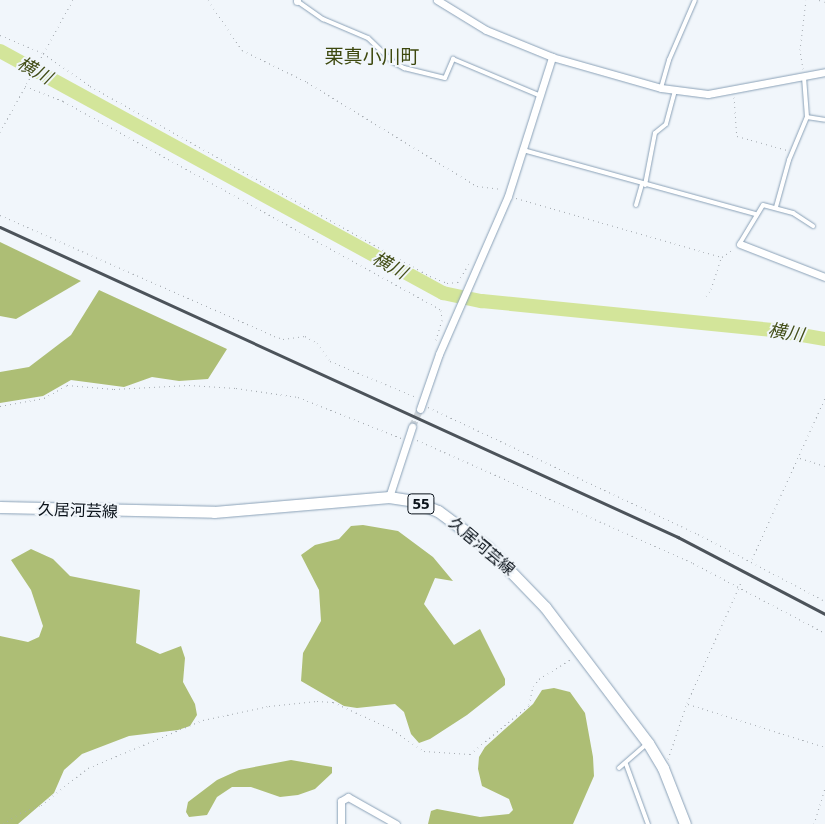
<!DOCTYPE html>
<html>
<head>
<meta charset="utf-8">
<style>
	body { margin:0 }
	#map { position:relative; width:825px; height:824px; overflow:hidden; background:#f1f6fb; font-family:"Noto Sans","Noto Sans JP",sans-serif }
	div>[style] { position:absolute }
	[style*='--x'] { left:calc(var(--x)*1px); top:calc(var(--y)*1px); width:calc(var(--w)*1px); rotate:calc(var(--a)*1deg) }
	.forest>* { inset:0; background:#adbe75 }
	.river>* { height:14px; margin:-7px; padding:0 7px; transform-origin:7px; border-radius:7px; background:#d3e59a }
	.street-tunnel>* { height:7px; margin-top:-3.5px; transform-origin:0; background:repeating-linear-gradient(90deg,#ced4d9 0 7px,transparent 0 10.5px) }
	.path>* { height:1px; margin-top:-0.5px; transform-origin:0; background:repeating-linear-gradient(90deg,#a5abb1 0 1px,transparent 0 5px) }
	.roads { filter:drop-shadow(0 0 1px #8aa1b7) drop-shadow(0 0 1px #8aa1b7) }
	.lane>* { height:4px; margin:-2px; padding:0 2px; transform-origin:2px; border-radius:2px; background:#fff }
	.street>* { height:7px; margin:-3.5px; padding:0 3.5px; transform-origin:3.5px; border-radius:3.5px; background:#fff }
	.primary>* { height:11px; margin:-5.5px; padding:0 5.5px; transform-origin:5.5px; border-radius:5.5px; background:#fff }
	.rail>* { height:2.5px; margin:-1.25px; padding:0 1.25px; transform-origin:1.25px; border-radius:1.25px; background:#4c535a }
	span { translate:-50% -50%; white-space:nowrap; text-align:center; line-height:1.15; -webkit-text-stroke:4px #f1f6fb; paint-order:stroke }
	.shield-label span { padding:1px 4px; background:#f1f6fb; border:1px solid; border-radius:4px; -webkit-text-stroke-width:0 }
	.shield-label { font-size:15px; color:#0b131b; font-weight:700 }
	.street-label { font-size:16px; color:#0b131b }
	.water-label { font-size:18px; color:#444f19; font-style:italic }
	.quarter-label { font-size:19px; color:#3d480e }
</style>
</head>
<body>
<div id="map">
	<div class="forest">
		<div style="clip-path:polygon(0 242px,81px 281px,16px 319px,0 316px)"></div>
		<div style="clip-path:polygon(99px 290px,227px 349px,208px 379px,179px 381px,152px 377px,124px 387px,71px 380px,43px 396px,0 403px,0 372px,29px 367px,71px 335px)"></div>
		<div style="clip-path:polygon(363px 525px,398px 531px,433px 557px,453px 581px,435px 578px,424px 604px,454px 645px,480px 629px,505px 679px,505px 685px,467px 715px,430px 739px,419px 743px,411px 734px,404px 712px,395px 704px,357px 708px,344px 706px,301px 681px,303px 653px,321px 621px,319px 590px,301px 555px,315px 545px,339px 539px,351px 526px)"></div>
		<div style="clip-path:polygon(31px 549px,53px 559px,70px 576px,140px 590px,136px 643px,160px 654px,181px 646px,185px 658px,183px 682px,195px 704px,197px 715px,190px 726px,178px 730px,129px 736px,82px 754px,64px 770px,54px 793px,18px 824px,0 824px,0 636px,28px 642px,39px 637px,43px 626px,31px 590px,11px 560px)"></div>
		<div style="clip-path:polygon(554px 688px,570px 692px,585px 713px,593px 757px,594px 776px,573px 824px,428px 824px,431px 811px,437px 809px,480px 817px,509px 814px,513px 810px,509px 799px,482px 786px,478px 769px,479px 757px,485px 747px,533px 704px,542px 690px)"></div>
		<div style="clip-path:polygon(291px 760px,332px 767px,332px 773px,315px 789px,298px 795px,280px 797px,251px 787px,232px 787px,217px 797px,207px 815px,189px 817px,186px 812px,188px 802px,217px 780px,239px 770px)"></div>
	</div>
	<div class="river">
		<div style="--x:0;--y:51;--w:505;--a:28.65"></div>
		<div style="--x:443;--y:293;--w:40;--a:12"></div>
		<div style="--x:482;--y:301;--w:292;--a:5.7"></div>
		<div style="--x:773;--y:330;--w:53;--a:9.8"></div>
	</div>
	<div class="street-tunnel">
		<div style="--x:412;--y:427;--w:20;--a:-66"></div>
	</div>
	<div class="path">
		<div style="--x:208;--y:0;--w:60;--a:55.8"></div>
		<div style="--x:242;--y:50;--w:72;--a:26.2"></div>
		<div style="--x:307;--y:82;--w:199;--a:31.5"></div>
		<div style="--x:477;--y:186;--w:25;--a:7"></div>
		<div style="--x:819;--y:0;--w:6;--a:18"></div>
		<div style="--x:0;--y:35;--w:47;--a:22.7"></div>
		<div style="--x:43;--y:53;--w:57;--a:35.1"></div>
		<div style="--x:90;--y:86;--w:389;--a:29.2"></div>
		<div style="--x:430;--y:276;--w:18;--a:22"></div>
		<div style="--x:447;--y:283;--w:11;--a:-5"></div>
		<div style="--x:458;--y:282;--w:21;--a:-59"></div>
		<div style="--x:803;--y:69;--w:19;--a:-99"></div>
		<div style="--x:800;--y:50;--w:50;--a:-83.2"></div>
		<div style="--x:25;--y:86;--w:41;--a:21.5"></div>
		<div style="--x:63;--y:101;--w:432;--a:28.9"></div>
		<div style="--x:441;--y:310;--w:10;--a:84"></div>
		<div style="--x:442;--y:320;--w:21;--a:107"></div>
		<div style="--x:734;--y:97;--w:39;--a:86"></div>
		<div style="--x:737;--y:136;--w:52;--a:15.6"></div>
		<div style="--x:0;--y:132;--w:151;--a:-61.1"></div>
		<div style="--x:516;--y:198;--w:214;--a:16"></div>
		<div style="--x:722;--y:257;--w:14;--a:-34"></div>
		<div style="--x:0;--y:215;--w:300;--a:23.8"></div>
		<div style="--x:274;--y:336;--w:9;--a:18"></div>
		<div style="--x:283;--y:339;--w:22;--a:-8"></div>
		<div style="--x:305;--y:336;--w:14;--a:30"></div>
		<div style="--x:317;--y:343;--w:22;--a:54"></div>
		<div style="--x:330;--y:361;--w:93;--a:22.7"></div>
		<div style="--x:706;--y:296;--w:9;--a:-54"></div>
		<div style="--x:711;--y:289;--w:33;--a:-72"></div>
		<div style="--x:0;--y:406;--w:45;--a:-10.3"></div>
		<div style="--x:44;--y:398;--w:26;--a:-29"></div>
		<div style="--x:67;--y:385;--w:47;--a:4.9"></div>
		<div style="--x:114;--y:389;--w:75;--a:-3.1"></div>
		<div style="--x:189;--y:385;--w:47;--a:3.7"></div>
		<div style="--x:236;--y:388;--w:63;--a:8.3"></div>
		<div style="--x:298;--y:397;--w:111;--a:21.7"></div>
		<div style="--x:428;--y:407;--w:298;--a:25.2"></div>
		<div style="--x:698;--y:534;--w:144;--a:27.8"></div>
		<div style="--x:417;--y:440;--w:302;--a:24"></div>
		<div style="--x:693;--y:563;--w:149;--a:27.9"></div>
		<div style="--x:800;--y:458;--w:26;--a:18"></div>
		<div style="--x:752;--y:559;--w:177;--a:-65.6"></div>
		<div style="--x:688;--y:704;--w:144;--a:17.4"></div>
		<div style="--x:668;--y:759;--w:59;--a:-71.3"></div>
		<div style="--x:687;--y:703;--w:135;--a:-65.9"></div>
		<div style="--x:3;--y:824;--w:20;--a:-33"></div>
		<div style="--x:20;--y:813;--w:22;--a:-21"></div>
		<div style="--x:41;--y:805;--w:60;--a:-38.2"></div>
		<div style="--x:88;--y:768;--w:125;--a:-22.7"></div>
		<div style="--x:203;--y:720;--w:67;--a:-12"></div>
		<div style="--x:269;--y:706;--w:48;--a:-5.9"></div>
		<div style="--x:317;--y:701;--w:16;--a:4"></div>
		<div style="--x:333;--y:702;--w:65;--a:24.6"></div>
		<div style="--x:392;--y:729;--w:39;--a:35"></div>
		<div style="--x:424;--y:751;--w:46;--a:3.7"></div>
		<div style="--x:470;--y:754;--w:77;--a:-39.7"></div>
		<div style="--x:529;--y:705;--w:19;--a:-78"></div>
		<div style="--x:533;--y:686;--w:9;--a:-49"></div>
		<div style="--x:539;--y:679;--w:38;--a:-32"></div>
		<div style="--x:814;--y:824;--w:37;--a:-73"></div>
	</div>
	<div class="roads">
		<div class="lane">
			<div style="--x:297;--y:1;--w:32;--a:35"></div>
			<div style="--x:323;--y:19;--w:49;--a:22.9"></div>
			<div style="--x:368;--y:38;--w:35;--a:44"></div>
			<div style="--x:393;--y:62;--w:13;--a:29"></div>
			<div style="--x:404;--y:68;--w:42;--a:13.7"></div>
			<div style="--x:445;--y:78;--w:21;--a:-67"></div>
			<div style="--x:453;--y:59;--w:95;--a:22.8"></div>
			<div style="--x:661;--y:88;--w:29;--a:-74"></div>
			<div style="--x:669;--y:60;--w:65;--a:-66.6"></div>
			<div style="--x:807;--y:117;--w:18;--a:9"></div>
			<div style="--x:523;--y:150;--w:241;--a:15.4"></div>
			<div style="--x:645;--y:185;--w:53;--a:-79.1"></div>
			<div style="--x:655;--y:133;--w:14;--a:-39"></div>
			<div style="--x:666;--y:124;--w:35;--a:-75"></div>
			<div style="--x:636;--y:205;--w:22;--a:-74"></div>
			<div style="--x:776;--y:207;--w:49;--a:-74.5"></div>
			<div style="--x:789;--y:160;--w:47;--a:-67.3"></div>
			<div style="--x:807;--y:117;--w:40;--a:-94.3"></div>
			<div style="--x:740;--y:243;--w:44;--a:-58.8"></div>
			<div style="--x:763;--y:205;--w:31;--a:15"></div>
			<div style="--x:793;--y:213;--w:24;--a:33"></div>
			<div style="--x:626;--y:764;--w:64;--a:69.9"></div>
			<div style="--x:619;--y:768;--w:37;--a:-41"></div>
		</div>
		<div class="street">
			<div style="--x:297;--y:0;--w:1;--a:90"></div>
			<div style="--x:437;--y:0;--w:57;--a:31.5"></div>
			<div style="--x:486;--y:30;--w:71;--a:22.2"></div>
			<div style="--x:552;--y:57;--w:113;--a:15.9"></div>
			<div style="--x:661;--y:88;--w:47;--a:7.3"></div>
			<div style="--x:708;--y:94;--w:119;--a:-10.6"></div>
			<div style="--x:740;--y:244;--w:91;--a:21.2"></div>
			<div style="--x:420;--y:409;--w:58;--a:-70.9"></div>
			<div style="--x:439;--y:354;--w:172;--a:-66.4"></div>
			<div style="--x:508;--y:196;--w:146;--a:-72.4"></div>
			<div style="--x:389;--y:497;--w:74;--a:-71.8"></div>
			<div style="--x:341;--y:824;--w:23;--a:-90"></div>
			<div style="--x:341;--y:801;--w:8;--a:-30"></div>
			<div style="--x:348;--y:797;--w:55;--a:29.4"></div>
		</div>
		<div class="primary">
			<div style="--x:0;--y:507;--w:214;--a:1.3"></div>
			<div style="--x:214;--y:512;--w:176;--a:-4.9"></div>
			<div style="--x:389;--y:497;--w:25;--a:9"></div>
			<div style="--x:414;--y:501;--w:26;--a:23"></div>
			<div style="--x:438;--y:511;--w:62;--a:36.5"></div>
			<div style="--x:488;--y:548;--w:82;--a:46"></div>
			<div style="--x:545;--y:607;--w:171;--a:52.9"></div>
			<div style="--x:648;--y:743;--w:29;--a:59"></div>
			<div style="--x:663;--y:768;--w:60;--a:68.6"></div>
		</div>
	</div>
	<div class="rail">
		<div style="--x:0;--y:227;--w:746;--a:24.57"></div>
		<div style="--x:678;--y:537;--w:166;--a:27.6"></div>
	</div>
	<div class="shield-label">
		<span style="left:421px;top:504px">55</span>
	</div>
	<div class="street-label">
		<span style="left:78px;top:510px;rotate:2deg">久居河芸線</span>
		<span style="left:482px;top:546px;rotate:40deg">久居河芸線</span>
	</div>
	<div class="water-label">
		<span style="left:35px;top:70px;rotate:29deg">横川</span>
		<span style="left:390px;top:265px;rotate:29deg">横川</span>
		<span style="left:786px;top:332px;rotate:9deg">横川</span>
	</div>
	<div class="quarter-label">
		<span style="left:372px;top:57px">栗真小川町</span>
	</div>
</div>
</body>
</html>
